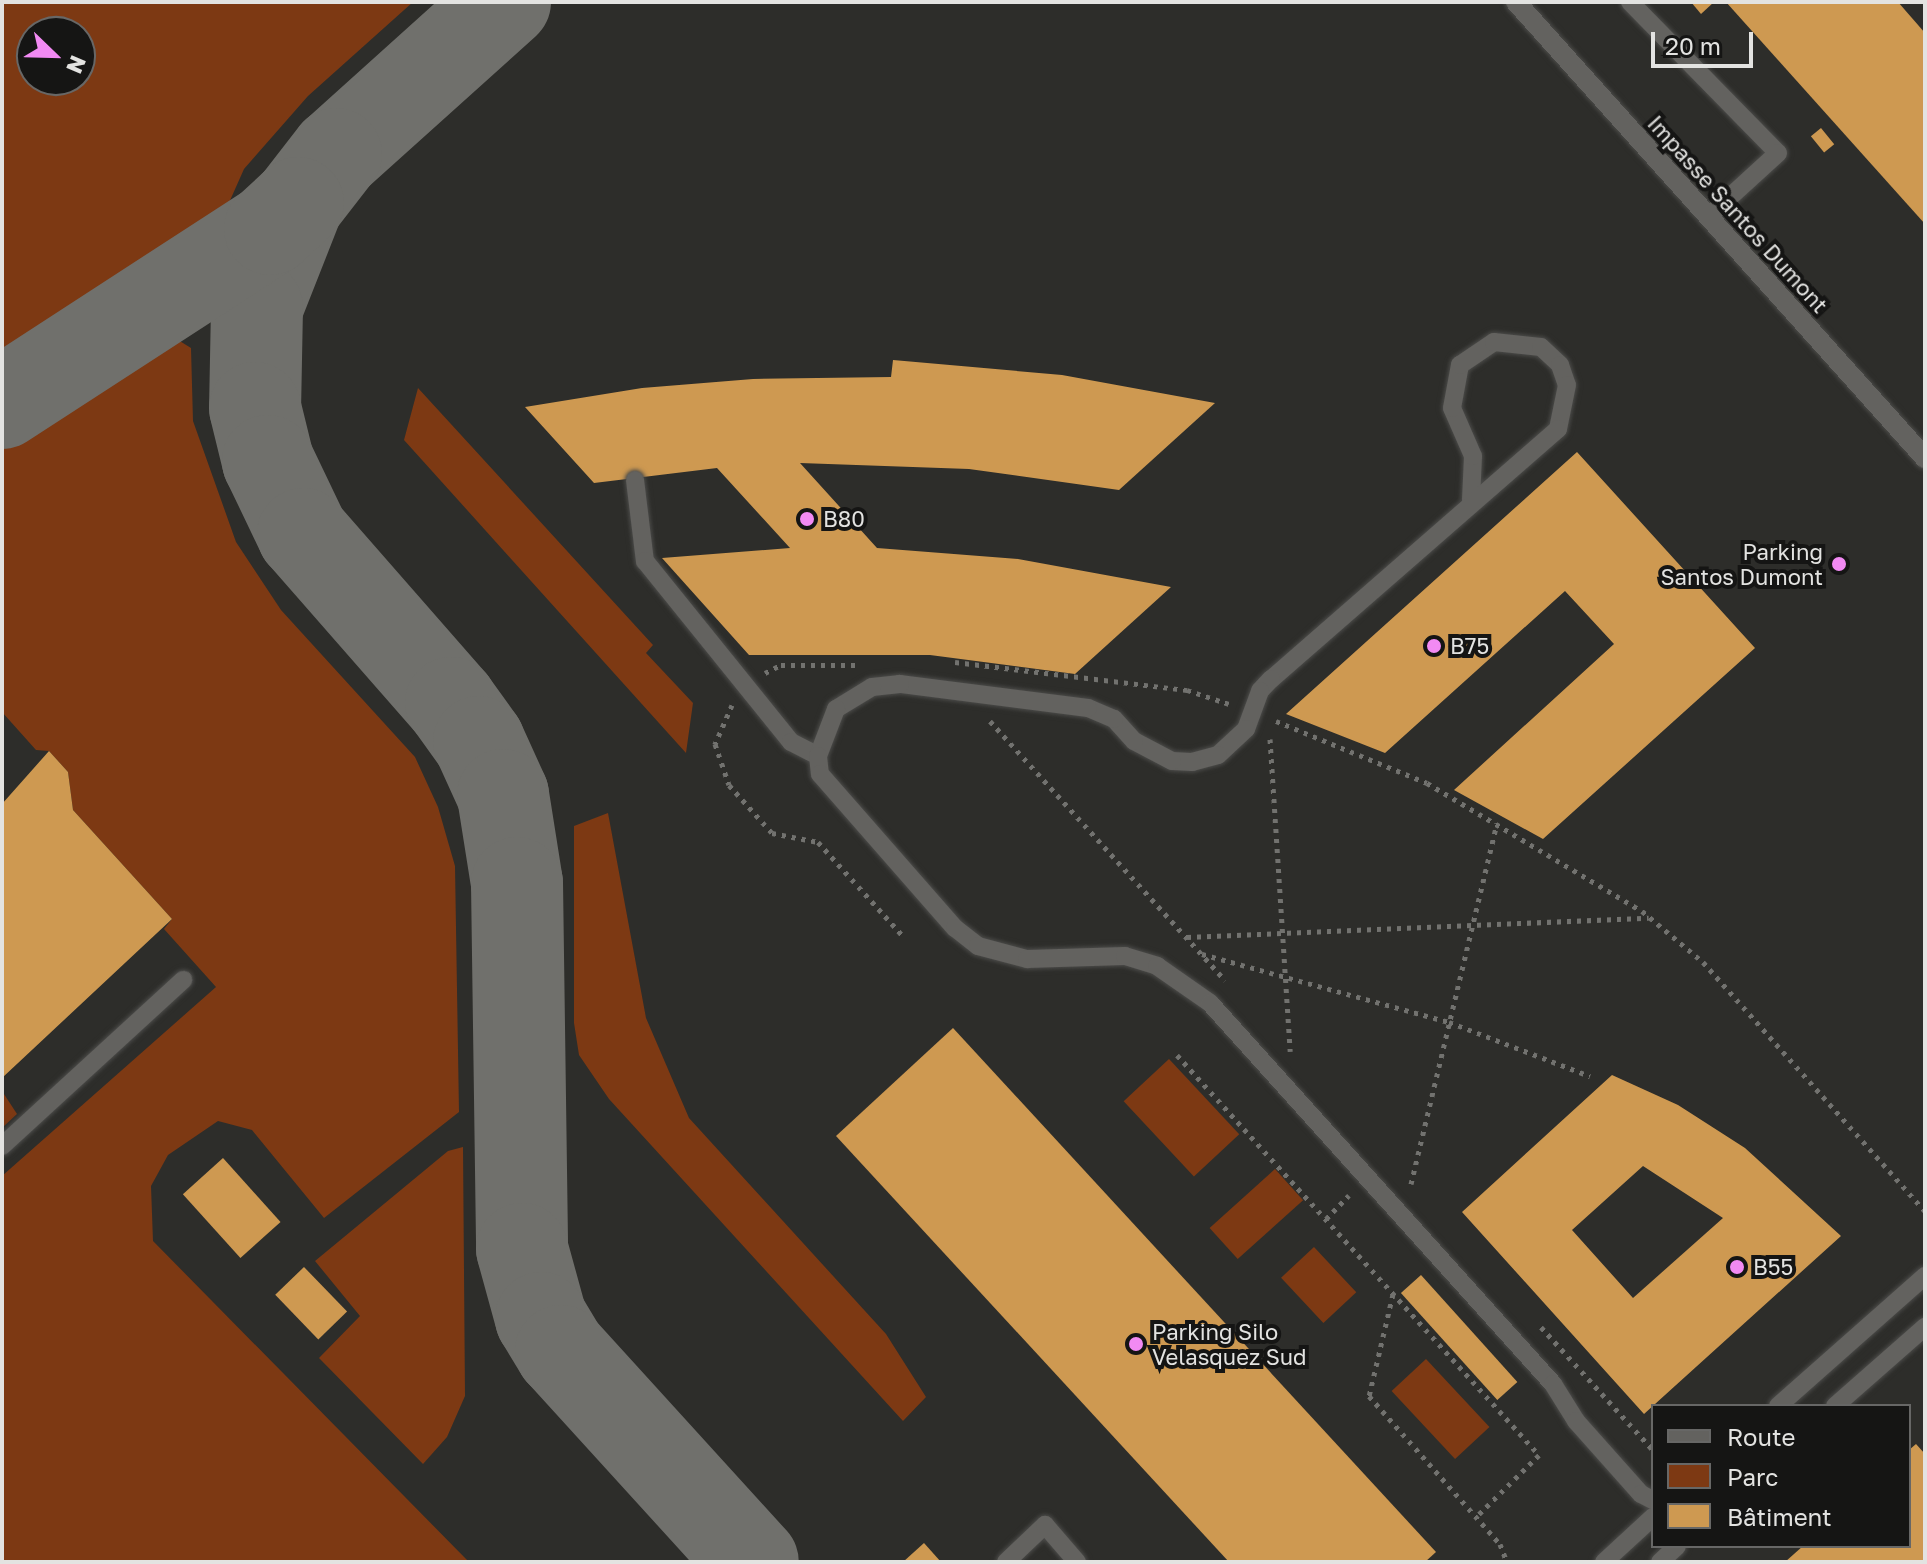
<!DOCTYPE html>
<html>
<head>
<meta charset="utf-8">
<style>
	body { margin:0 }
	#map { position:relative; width:1927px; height:1564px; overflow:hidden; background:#2d2d2a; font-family:"Golos Text",sans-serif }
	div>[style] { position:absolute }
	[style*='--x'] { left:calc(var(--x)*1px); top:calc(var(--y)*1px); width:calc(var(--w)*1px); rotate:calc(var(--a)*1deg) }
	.green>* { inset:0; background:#7d3913; transform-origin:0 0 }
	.taxiway>* { height:92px; margin:-46px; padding:0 46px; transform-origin:46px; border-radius:46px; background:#70706c }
	.building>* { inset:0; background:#ce9951; transform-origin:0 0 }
	.path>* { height:5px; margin-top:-2.5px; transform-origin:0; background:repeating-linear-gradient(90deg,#72726f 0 4px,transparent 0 10px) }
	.roads { filter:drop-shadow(0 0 2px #4b4b49) drop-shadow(0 0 2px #4b4b49) }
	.lane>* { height:18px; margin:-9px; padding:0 9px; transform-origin:9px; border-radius:9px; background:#63625f }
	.street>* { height:20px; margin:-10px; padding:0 10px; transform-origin:10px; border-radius:10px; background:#63625f }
	.dots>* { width:22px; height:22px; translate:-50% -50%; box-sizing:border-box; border:4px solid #151514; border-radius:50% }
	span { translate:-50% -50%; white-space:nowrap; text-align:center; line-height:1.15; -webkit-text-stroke:8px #151514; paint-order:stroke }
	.street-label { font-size:22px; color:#e3e3e1 }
	.poi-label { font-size:22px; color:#e3e3e1 }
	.left { translate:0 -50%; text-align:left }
	.right { translate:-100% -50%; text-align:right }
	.frame { position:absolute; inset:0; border:4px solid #e3e3e1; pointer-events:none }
	.legend { position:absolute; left:1651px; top:1404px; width:260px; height:144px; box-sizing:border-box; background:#151514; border:2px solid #676766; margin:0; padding:10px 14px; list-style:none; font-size:24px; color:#e3e3e1 }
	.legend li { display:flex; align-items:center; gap:16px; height:40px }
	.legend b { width:40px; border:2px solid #676766 }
	.north { position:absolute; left:16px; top:16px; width:80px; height:80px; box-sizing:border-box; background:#151514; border:2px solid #676766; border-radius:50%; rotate:113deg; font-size:22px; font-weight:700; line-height:32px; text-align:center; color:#e3e3e1 }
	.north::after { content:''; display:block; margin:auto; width:28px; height:36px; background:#f28af3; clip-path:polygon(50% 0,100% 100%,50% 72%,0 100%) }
	.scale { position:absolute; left:1651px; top:32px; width:102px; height:36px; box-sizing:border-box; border:4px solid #e3e3e1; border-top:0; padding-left:10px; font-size:24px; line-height:28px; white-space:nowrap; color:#e3e3e1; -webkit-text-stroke:6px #151514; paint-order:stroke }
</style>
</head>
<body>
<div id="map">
	<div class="green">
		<div style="clip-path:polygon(evenodd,2px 2px,413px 2px,308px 96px,244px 169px,220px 223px,2px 368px,2px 2px,80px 32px,80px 80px,32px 80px,32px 32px,80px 32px)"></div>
		<div style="clip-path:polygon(170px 335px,191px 348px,193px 421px,236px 542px,281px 610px,415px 757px,438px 807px,455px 866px,459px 1112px,324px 1218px,252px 1130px,218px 1121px,168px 1155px,151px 1186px,153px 1241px,469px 1562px,2px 1562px,2px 1176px,216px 987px,164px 929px,172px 919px,73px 810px,68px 772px,49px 751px,36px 750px,2px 712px,2px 447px)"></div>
		<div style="clip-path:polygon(418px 388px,653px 645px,646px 653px,693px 703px,686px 753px,404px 440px)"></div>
		<div style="clip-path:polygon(608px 813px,646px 1018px,689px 1118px,886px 1334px,926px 1397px,903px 1421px,609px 1099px,579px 1055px,574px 1023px,574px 826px)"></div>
		<div style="left:1169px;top:1059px;width:103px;height:62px;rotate:47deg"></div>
		<div style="clip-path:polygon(2px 1091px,17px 1114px,2px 1128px)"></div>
		<div style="clip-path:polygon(463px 1147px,465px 1396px,447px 1437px,423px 1464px,319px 1358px,360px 1316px,315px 1261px,448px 1151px)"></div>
		<div style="left:1275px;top:1169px;width:42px;height:88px;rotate:48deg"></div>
		<div style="left:1314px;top:1247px;width:62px;height:45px;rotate:47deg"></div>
		<div style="left:1426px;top:1359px;width:93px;height:47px;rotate:47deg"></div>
	</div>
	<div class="taxiway">
		<div style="--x:505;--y:2;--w:227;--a:138"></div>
		<div style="--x:336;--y:154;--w:62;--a:127.8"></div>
		<div style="--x:298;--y:203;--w:112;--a:111.5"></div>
		<div style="--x:257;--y:307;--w:101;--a:91.1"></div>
		<div style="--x:255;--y:408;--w:55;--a:76.2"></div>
		<div style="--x:268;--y:461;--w:81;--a:64.4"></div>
		<div style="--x:303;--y:534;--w:225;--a:48.8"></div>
		<div style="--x:451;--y:703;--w:48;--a:54.3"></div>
		<div style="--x:479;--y:742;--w:58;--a:65.6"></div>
		<div style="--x:503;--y:795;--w:89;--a:81"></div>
		<div style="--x:517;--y:883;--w:366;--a:89.2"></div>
		<div style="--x:522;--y:1249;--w:72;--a:74.6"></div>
		<div style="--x:541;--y:1318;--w:39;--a:59"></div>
		<div style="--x:561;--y:1351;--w:285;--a:47.7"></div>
		<div style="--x:2;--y:403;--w:320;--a:-33"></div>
		<div style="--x:270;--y:229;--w:38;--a:-43"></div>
	</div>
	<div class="building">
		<div style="clip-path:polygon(1691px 2px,1714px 2px,1701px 14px)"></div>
		<div style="clip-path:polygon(1726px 2px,1898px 2px,1925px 33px,1925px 224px)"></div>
		<div style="left:1821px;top:128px;width:21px;height:13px;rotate:51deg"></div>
		<div style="clip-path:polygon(893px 360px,1062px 375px,1215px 403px,1119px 490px,969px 469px,800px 463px,877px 548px,1018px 559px,1171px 587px,1075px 674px,930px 655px,749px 655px,662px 558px,790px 548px,717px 468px,594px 483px,525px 407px,642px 388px,753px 379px,891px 377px)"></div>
		<div style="clip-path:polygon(1577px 452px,1755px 648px,1543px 839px,1454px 790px,1614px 644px,1565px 591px,1385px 753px,1286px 714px)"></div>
		<div style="clip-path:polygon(49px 751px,68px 772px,73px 810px,172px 919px,2px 1078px,2px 804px)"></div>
		<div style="clip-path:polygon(953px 1028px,1436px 1552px,1425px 1562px,1229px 1562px,836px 1136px)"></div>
		<div style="clip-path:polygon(evenodd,1612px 1075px,1678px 1105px,1745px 1148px,1841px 1236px,1644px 1414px,1462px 1212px,1612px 1075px,1643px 1166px,1723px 1218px,1633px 1298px,1572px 1230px,1643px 1166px)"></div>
		<div style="left:223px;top:1158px;width:86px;height:54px;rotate:48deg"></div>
		<div style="left:304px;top:1267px;width:62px;height:40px;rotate:46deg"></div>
		<div style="left:1421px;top:1275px;width:144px;height:27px;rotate:48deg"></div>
		<div style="clip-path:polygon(1916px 1444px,1925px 1454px,1925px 1562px,1785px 1562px,1803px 1546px,1909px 1546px,1909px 1450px)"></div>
		<div style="clip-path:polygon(924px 1543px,941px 1562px,903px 1562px)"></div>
	</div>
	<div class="path">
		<div style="--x:955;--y:662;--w:234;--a:6.9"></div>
		<div style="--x:1187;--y:690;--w:44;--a:18.4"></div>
		<div style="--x:765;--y:673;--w:18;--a:-27"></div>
		<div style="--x:781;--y:665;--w:76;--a:0"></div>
		<div style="--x:732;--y:705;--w:43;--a:113.6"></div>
		<div style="--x:715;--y:744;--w:43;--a:71.1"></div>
		<div style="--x:729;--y:785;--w:64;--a:48.1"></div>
		<div style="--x:772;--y:833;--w:47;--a:11.1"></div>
		<div style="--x:818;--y:842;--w:127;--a:47.9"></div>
		<div style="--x:990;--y:721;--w:350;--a:47.8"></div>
		<div style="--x:1276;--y:721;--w:163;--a:22.3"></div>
		<div style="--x:1427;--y:783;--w:250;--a:30.8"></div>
		<div style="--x:1642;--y:911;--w:80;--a:39.9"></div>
		<div style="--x:1703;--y:962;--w:334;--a:48.3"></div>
		<div style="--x:1270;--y:739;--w:313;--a:86.3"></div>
		<div style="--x:1187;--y:937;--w:462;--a:-2.4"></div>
		<div style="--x:1202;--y:954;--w:256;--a:15.4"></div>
		<div style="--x:1449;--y:1022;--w:151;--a:21"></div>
		<div style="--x:1177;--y:1055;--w:539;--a:47.85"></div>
		<div style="--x:1539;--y:1455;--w:88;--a:135.5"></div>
		<div style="--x:1411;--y:1184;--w:371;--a:-76.6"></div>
		<div style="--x:1326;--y:1219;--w:33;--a:-46"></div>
		<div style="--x:1393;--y:1294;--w:105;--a:103.2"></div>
		<div style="--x:1369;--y:1396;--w:198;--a:48.5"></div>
		<div style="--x:1500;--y:1544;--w:19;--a:69"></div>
		<div style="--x:1541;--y:1327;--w:166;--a:47.7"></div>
	</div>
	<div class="roads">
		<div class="lane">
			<div style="--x:1630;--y:2;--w:211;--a:45.6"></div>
			<div style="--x:1778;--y:153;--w:95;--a:137.6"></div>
			<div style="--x:635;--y:480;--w:82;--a:83"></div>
			<div style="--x:645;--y:561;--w:233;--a:51.1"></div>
			<div style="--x:791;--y:742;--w:30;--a:27"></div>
			<div style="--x:1471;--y:500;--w:44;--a:-87.4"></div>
			<div style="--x:1473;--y:456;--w:52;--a:-113.6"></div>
			<div style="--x:1452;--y:408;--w:44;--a:-79.5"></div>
			<div style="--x:1460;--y:365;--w:41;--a:-34.1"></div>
			<div style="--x:1494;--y:342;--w:47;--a:6.1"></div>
			<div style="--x:1541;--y:347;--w:26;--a:43"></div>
			<div style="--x:1560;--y:365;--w:21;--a:71"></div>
			<div style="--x:1567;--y:385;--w:45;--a:101.6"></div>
			<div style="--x:1558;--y:429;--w:381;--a:138.9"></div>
			<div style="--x:1271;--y:679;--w:16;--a:133"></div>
			<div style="--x:1260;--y:691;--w:40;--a:110.2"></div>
			<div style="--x:1246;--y:729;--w:38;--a:137"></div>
			<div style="--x:1218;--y:755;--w:27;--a:165"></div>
			<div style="--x:1192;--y:762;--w:20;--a:-177"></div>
			<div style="--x:1172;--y:761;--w:43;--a:-152.2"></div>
			<div style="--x:1134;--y:741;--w:30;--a:-132"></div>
			<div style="--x:1114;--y:719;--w:28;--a:-157"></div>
			<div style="--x:1088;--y:708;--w:190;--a:-172.7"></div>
			<div style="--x:900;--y:684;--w:28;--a:174"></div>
			<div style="--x:872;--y:687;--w:42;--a:148.6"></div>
			<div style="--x:836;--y:709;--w:50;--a:111"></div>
			<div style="--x:818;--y:756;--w:18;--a:84"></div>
			<div style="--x:820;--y:774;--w:205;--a:48.8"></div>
			<div style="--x:955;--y:928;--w:29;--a:38"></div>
			<div style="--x:978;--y:946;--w:51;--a:14.9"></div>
			<div style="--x:1027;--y:959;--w:98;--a:-1.8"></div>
			<div style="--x:1125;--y:956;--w:34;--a:17"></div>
			<div style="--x:1157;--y:966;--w:65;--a:34.9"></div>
			<div style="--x:1210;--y:1003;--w:513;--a:48"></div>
			<div style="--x:1553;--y:1384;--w:44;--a:58.1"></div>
			<div style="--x:1576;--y:1421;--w:98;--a:48.3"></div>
			<div style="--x:1641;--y:1494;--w:13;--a:27"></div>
			<div style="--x:2;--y:1146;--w:246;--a:-42.5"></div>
			<div style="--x:1778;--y:1406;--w:196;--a:-41.5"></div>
			<div style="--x:1835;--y:1406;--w:120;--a:-41.3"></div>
			<div style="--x:1006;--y:1562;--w:54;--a:-43.5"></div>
			<div style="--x:1045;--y:1525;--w:49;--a:49.1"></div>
			<div style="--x:1604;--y:1562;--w:67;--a:-42.6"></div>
			<div style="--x:1660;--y:1562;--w:23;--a:-43"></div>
		</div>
		<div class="street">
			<div style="--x:1516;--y:2;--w:613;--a:48.11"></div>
		</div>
	</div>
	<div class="dots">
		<div style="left:807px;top:519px;background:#f28af3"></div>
		<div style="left:1839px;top:564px;background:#f28af3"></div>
		<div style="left:1434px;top:646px;background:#f28af3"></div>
		<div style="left:1737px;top:1267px;background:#f28af3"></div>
		<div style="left:1136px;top:1344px;background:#f28af3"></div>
	</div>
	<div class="street-label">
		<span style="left:1738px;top:214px;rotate:48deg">Impasse Santos Dumont</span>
	</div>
	<div class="poi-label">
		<span class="left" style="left:823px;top:519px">B80</span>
		<span class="right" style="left:1823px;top:564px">Parking<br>Santos Dumont</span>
		<span class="left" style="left:1450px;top:646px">B75</span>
		<span class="left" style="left:1753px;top:1267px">B55</span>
		<span class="left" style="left:1152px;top:1344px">Parking Silo<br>Velasquez Sud</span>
	</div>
	<div class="frame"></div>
	<ul class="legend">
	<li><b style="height:10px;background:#63625f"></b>Route</li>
	<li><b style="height:22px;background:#7d3913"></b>Parc</li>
	<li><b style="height:22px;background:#ce9951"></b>Bâtiment</li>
	</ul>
	<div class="north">N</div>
	<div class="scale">20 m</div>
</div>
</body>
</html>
